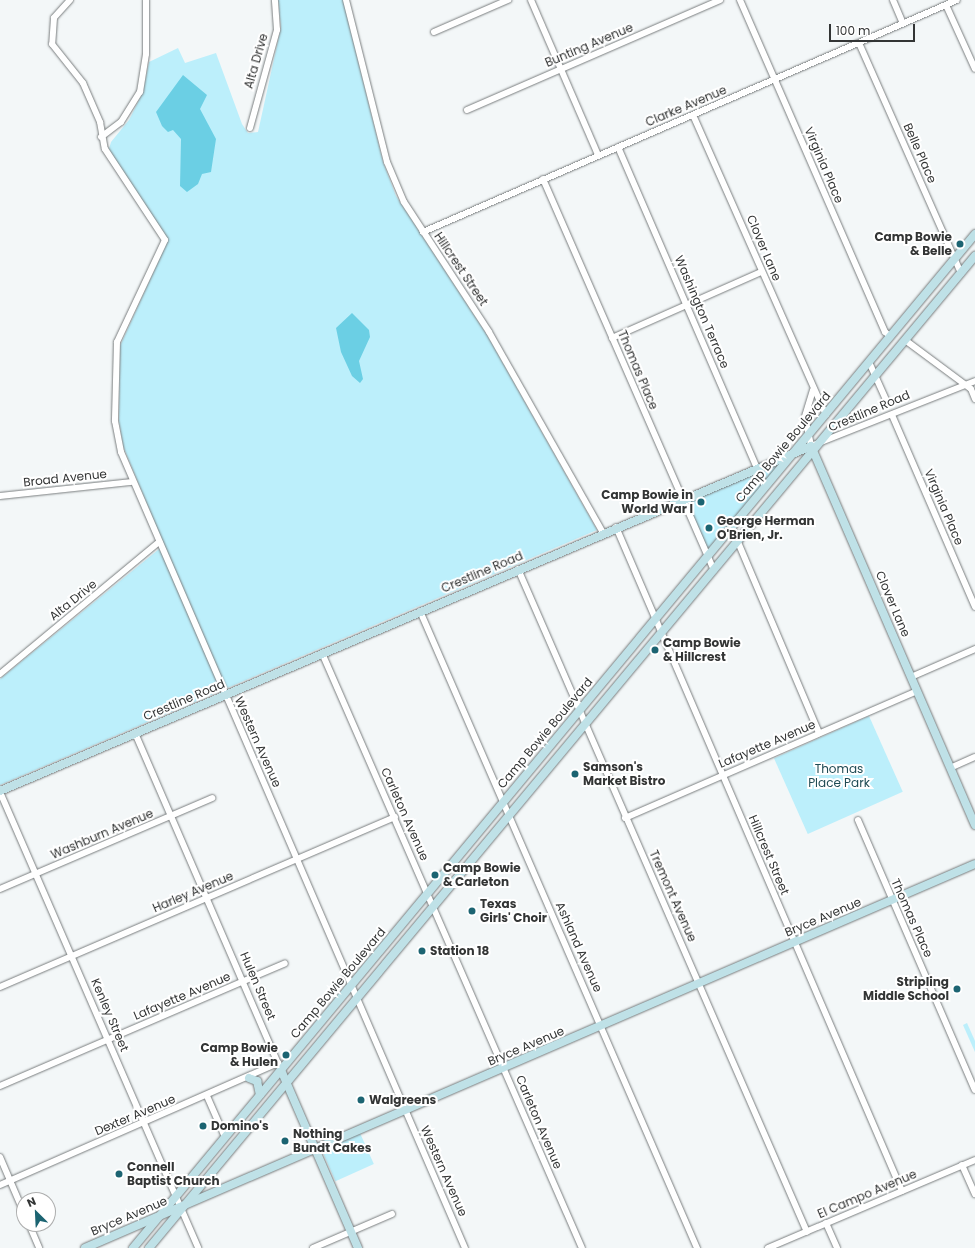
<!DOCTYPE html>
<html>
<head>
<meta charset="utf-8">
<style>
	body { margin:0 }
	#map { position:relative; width:975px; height:1248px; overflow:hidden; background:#f3f7f8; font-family:Poppins,sans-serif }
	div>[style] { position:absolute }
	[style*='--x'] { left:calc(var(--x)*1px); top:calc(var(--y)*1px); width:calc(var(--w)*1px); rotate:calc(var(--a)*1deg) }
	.green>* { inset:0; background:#bceffb; transform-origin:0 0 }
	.water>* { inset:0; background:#6bcfe4 }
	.roads { filter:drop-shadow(0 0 1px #797d7e) drop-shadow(0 0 1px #797d7e) }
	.street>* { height:6px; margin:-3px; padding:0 3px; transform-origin:3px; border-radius:3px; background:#fff }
	.secondary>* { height:8px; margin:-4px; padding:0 4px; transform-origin:4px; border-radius:4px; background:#bfe1e7 }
	.dots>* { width:11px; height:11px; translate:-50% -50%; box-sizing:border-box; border:2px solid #fff; border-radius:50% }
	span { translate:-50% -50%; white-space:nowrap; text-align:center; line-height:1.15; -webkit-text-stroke:4px #fff; paint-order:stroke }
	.street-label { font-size:12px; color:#333535 }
	.poi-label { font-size:12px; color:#333535; font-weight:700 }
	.right { translate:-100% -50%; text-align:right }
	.left { translate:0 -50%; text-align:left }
	.park-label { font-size:12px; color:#1f4b54 }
	.north { position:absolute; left:16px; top:1192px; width:40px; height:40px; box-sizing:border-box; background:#fff; border:1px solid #adaeae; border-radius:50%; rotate:336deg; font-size:11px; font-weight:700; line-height:16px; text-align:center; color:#333535 }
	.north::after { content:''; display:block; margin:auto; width:14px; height:18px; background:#1c6472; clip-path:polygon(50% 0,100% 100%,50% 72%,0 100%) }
	.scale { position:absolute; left:829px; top:24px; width:86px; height:18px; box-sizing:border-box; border:2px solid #333535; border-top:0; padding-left:5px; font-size:12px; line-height:14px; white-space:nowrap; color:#333535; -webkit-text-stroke:3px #fff; paint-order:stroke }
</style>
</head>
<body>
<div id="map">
	<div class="green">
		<div style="clip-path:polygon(278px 0,343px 0,383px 162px,396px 196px,487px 335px,597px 530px,0 785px,0 679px,164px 545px,123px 446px,119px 421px,120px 346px,168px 240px,120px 169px,109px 149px,111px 142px,129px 120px,143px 92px,149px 62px,178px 48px,185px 63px,216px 53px,242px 124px,248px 133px,258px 132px,281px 27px)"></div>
		<div style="clip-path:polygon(783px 460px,707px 550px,686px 500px)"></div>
		<div style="left:869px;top:716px;width:83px;height:104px;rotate:66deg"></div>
		<div style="clip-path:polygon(967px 1023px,975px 1041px,975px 1052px,963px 1025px)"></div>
		<div style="left:360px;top:1133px;width:34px;height:42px;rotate:66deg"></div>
	</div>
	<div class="water">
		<div style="clip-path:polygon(183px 75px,207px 95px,200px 109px,216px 139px,211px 172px,202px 174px,198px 184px,187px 192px,180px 186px,181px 139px,173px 130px,168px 132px,162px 126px,156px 112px)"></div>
		<div style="clip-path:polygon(352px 313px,369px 330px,370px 337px,359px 361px,363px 379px,360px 383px,352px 376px,341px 352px,336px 328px)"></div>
	</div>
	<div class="roads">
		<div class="street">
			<div style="--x:70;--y:0;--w:24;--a:132"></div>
			<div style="--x:54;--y:18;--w:26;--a:94"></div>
			<div style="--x:52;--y:44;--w:50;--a:51.5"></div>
			<div style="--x:83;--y:83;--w:43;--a:66.4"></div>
			<div style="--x:100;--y:122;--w:27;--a:80"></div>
			<div style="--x:105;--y:149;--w:109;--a:56.6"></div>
			<div style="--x:165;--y:240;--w:113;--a:115.2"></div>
			<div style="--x:117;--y:342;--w:79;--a:91.5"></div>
			<div style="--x:115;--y:421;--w:32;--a:79"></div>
			<div style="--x:121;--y:452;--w:867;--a:66.63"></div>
			<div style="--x:346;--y:0;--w:167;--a:75.8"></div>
			<div style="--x:387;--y:162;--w:43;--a:67"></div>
			<div style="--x:404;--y:202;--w:155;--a:56.8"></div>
			<div style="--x:489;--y:332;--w:231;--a:60.4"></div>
			<div style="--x:531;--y:0;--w:169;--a:66.6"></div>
			<div style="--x:740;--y:0;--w:362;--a:66.4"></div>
			<div style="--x:885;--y:332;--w:6;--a:39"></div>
			<div style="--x:893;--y:0;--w:25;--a:67"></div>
			<div style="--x:946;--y:5;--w:70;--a:65.6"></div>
			<div style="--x:434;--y:32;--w:81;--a:-23.4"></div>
			<div style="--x:859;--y:43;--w:252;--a:66.1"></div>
			<div style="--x:467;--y:110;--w:276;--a:-23.5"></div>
			<div style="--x:693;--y:115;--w:328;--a:66.1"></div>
			<div style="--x:250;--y:128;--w:102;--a:-74.6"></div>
			<div style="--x:277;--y:30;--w:30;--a:-94"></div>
			<div style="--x:101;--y:137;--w:25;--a:-37"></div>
			<div style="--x:121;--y:122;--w:36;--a:-58"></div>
			<div style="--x:140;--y:92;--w:38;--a:-81"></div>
			<div style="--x:146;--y:54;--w:54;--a:-90"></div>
			<div style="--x:618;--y:147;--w:369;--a:66.6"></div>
			<div style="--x:543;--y:179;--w:427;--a:66.4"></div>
			<div style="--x:423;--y:232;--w:582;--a:-23.48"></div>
			<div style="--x:612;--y:338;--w:163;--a:-23.9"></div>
			<div style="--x:905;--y:340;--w:82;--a:36.6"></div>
			<div style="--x:971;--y:389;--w:11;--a:68"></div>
			<div style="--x:869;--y:362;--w:46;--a:65.7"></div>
			<div style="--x:813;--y:390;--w:28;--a:107"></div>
			<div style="--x:805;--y:417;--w:30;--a:78"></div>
			<div style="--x:811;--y:446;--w:176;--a:-21.6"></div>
			<div style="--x:892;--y:415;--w:209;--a:66.6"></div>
			<div style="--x:0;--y:496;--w:133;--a:-6.1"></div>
			<div style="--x:616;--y:527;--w:723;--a:66.7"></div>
			<div style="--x:732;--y:528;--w:223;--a:67"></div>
			<div style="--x:518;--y:569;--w:723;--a:66.45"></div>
			<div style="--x:420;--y:611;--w:695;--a:66.5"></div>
			<div style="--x:322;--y:653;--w:649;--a:66.4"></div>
			<div style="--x:0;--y:674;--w:207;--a:-39.7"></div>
			<div style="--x:911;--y:677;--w:70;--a:-23.6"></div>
			<div style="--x:135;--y:733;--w:367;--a:66.6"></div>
			<div style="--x:950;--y:768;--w:27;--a:-24"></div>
			<div style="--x:0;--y:792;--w:497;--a:66.5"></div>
			<div style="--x:625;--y:818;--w:318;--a:-23.5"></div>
			<div style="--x:858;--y:820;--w:294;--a:66.6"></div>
			<div style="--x:0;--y:889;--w:231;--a:-23.2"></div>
			<div style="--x:0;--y:987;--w:430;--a:-23.3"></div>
			<div style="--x:0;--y:1086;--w:310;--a:-23.3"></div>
			<div style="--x:207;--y:1096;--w:45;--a:66.3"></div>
			<div style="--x:0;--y:1157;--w:61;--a:66.8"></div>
			<div style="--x:962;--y:1165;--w:32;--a:66"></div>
			<div style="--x:0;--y:1185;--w:304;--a:-23.7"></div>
			<div style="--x:826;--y:1223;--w:27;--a:66"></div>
			<div style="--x:29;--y:1224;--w:26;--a:67"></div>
			<div style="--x:313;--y:1248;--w:86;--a:-23.3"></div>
			<div style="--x:768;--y:1248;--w:225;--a:-23"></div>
		</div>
		<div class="secondary">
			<div style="--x:0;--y:791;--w:881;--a:-23.04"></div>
			<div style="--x:811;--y:446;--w:413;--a:66.6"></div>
			<div style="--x:281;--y:1070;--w:194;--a:66.6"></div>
			<div style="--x:249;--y:1078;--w:9;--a:21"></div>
			<div style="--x:257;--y:1081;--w:14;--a:78"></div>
			<div style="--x:85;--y:1248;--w:969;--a:-23.34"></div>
			<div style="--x:133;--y:1248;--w:1318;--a:-50.29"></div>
			<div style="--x:149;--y:1248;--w:1291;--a:-50.22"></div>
		</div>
	</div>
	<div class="dots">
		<div style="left:960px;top:244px;background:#1c6472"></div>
		<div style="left:701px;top:502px;background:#1c6472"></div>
		<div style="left:709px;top:528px;background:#1c6472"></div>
		<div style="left:655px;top:650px;background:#1c6472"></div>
		<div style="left:575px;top:774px;background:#1c6472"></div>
		<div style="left:435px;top:875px;background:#1c6472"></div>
		<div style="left:472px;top:911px;background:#1c6472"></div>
		<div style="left:422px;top:951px;background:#1c6472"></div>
		<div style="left:957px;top:989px;background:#1c6472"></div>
		<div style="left:286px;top:1055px;background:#1c6472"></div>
		<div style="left:361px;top:1100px;background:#1c6472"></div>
		<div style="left:203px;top:1126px;background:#1c6472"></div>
		<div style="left:285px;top:1141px;background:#1c6472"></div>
		<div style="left:119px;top:1174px;background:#1c6472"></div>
	</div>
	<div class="street-label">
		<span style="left:589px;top:45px;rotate:-23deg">Bunting Avenue</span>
		<span style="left:256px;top:61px;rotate:-74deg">Alta Drive</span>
		<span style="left:686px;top:106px;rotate:-23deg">Clarke Avenue</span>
		<span style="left:920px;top:153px;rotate:66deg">Belle Place</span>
		<span style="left:824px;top:165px;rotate:67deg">Virginia Place</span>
		<span style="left:764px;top:248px;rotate:67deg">Clover Lane</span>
		<span style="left:461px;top:269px;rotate:56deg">Hillcrest Street</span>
		<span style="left:702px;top:312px;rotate:67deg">Washington Terrace</span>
		<span style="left:638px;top:370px;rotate:67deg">Thomas Place</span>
		<span style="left:869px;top:411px;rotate:-23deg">Crestline Road</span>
		<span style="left:783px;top:447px;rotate:-50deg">Camp Bowie Boulevard</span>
		<span style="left:65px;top:478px;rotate:-6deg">Broad Avenue</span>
		<span style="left:944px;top:507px;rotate:67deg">Virginia Place</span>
		<span style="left:482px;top:572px;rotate:-23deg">Crestline Road</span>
		<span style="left:73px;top:600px;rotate:-39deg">Alta Drive</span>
		<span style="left:893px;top:604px;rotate:67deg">Clover Lane</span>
		<span style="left:184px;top:700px;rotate:-23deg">Crestline Road</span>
		<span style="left:545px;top:733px;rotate:-50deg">Camp Bowie Boulevard</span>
		<span style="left:258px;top:742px;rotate:66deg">Western Avenue</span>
		<span style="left:767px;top:744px;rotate:-23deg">Lafayette Avenue</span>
		<span style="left:405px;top:814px;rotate:66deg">Carleton Avenue</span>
		<span style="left:102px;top:834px;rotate:-23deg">Washburn Avenue</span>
		<span style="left:769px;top:855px;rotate:67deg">Hillcrest Street</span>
		<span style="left:193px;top:892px;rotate:-23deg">Harley Avenue</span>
		<span style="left:673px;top:896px;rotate:66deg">Tremont Avenue</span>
		<span style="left:823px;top:917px;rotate:-23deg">Bryce Avenue</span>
		<span style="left:912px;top:918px;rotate:66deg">Thomas Place</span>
		<span style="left:579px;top:947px;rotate:66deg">Ashland Avenue</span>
		<span style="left:338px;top:983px;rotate:-50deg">Camp Bowie Boulevard</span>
		<span style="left:258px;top:986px;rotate:67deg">Hulen Street</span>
		<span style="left:182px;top:996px;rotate:-23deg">Lafayette Avenue</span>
		<span style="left:110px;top:1015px;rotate:67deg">Kenley Street</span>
		<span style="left:526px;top:1046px;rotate:-23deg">Bryce Avenue</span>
		<span style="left:135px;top:1115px;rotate:-23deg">Dexter Avenue</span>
		<span style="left:539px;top:1122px;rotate:67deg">Carleton Avenue</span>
		<span style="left:444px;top:1171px;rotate:66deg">Western Avenue</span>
		<span style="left:867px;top:1194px;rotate:-23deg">El Campo Avenue</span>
		<span style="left:129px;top:1216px;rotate:-23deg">Bryce Avenue</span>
	</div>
	<div class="poi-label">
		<span class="right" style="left:952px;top:244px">Camp Bowie<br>&amp; Belle</span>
		<span class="right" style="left:693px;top:502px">Camp Bowie in<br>World War I</span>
		<span class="left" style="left:717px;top:528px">George Herman<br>O'Brien, Jr.</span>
		<span class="left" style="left:663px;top:650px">Camp Bowie<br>&amp; Hillcrest</span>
		<span class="left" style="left:583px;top:774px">Samson's<br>Market Bistro</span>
		<span class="left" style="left:443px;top:875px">Camp Bowie<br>&amp; Carleton</span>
		<span class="left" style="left:480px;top:911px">Texas<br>Girls' Choir</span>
		<span class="left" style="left:430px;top:951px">Station 18</span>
		<span class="right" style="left:949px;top:989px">Stripling<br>Middle School</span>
		<span class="right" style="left:278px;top:1055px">Camp Bowie<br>&amp; Hulen</span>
		<span class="left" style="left:369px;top:1100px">Walgreens</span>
		<span class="left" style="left:211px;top:1126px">Domino's</span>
		<span class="left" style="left:293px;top:1141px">Nothing<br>Bundt Cakes</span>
		<span class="left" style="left:127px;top:1174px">Connell<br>Baptist Church</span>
	</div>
	<div class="park-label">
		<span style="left:839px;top:776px">Thomas<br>Place Park</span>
	</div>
	<div class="north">N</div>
	<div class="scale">100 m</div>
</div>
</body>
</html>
